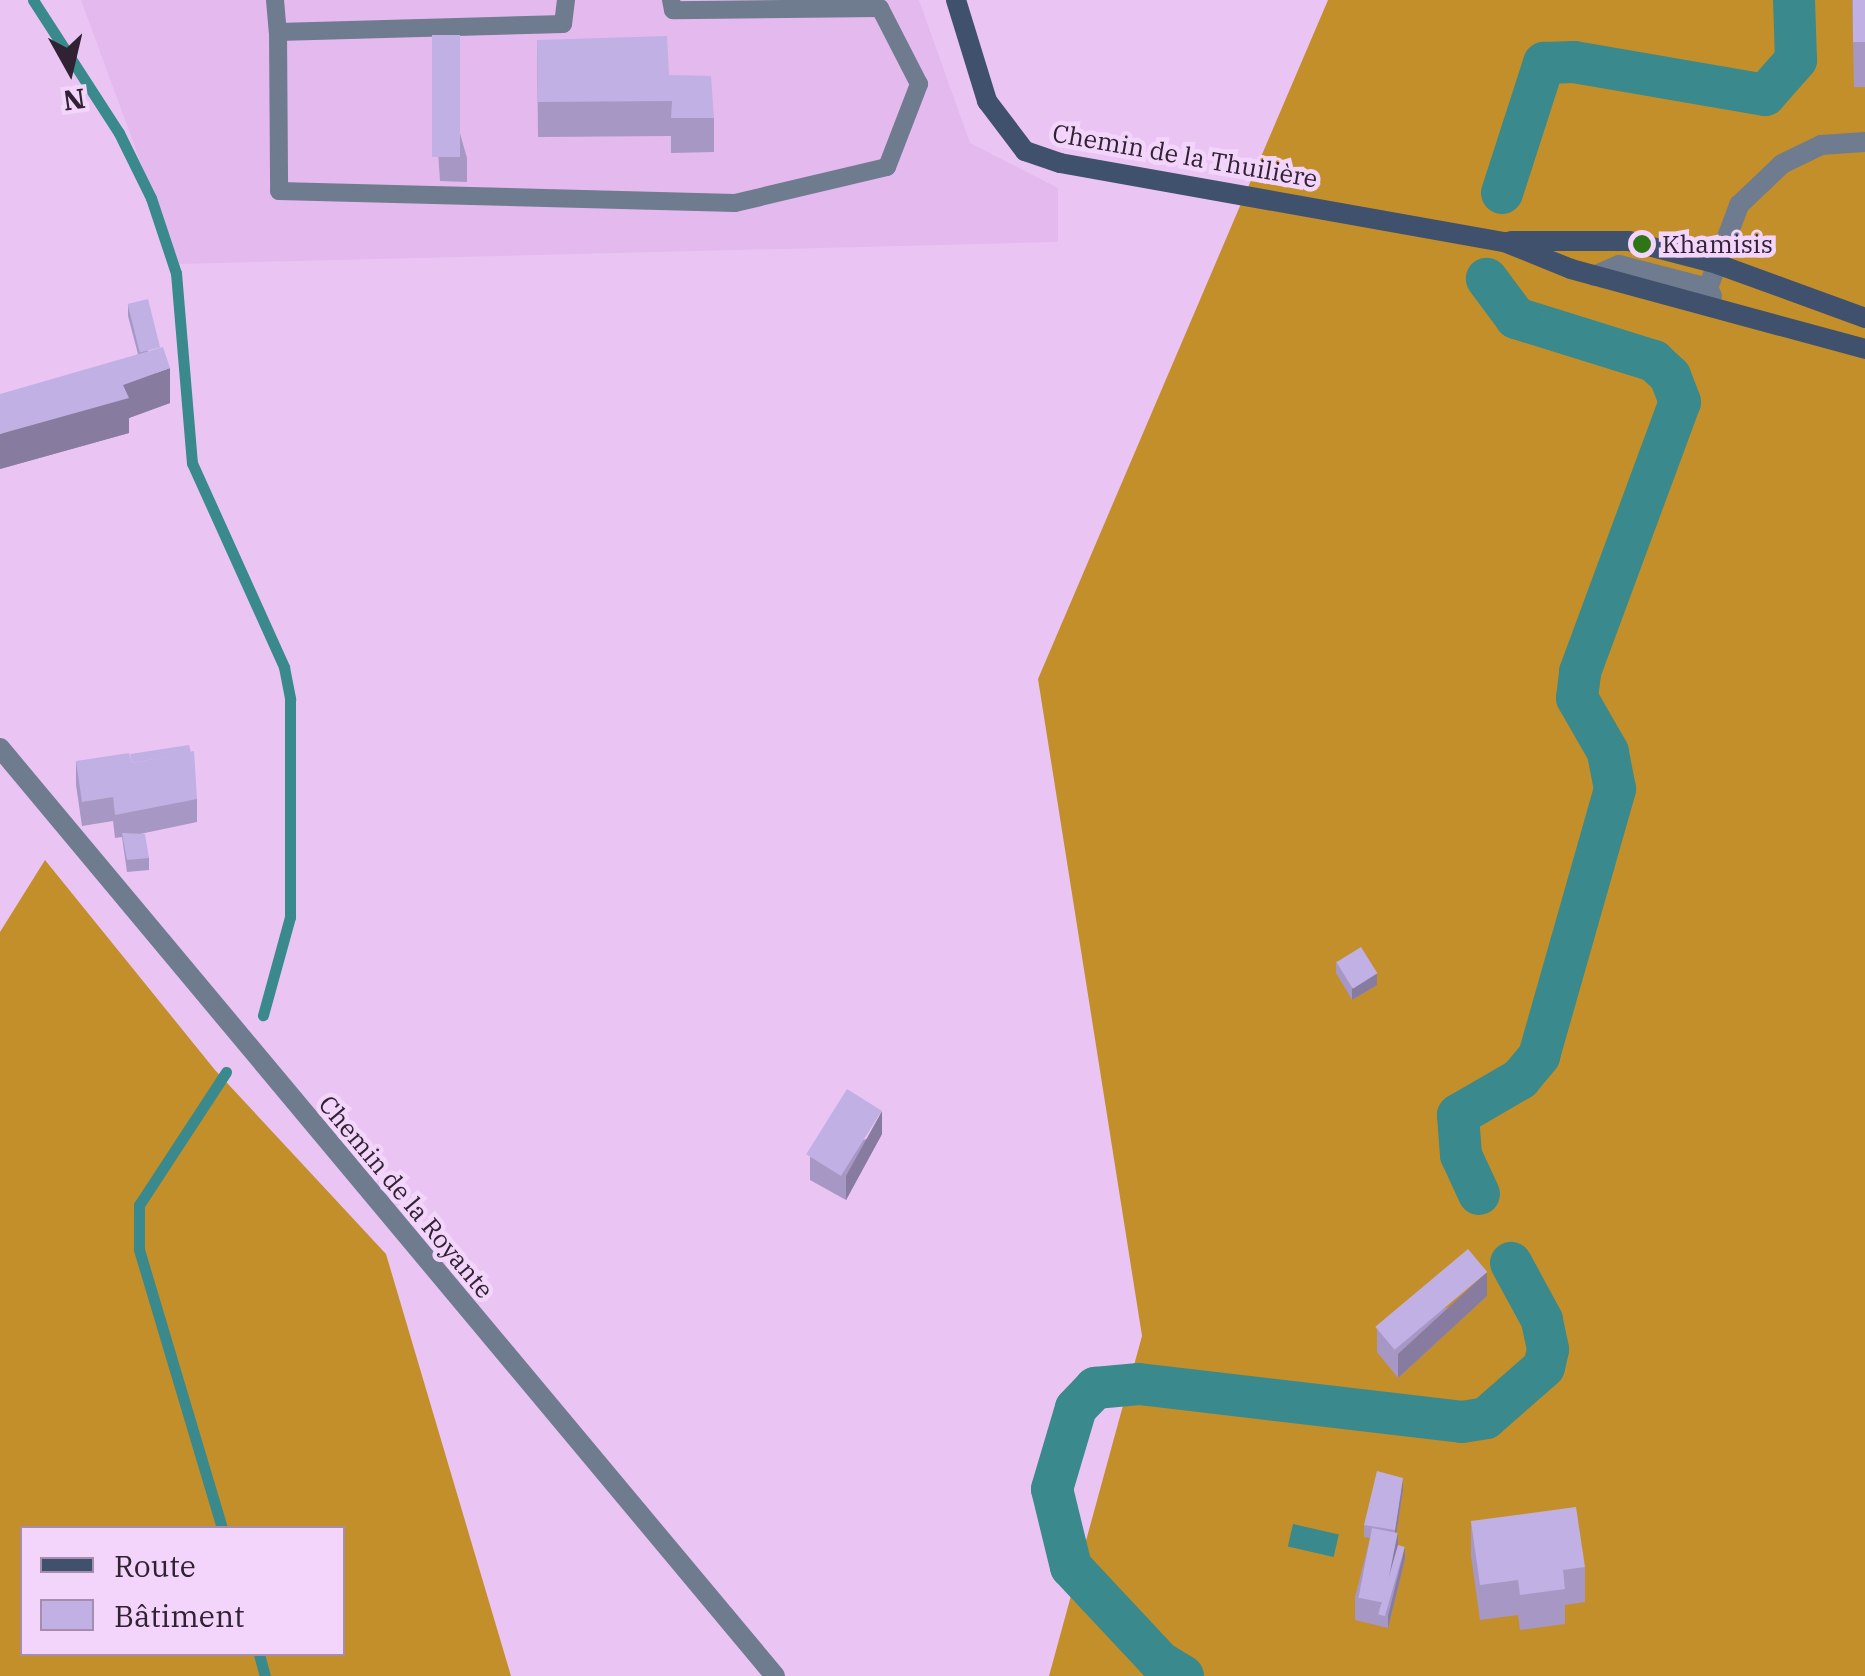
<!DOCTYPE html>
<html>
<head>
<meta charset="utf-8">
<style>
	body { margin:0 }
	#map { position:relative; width:1865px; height:1676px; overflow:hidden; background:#eac5f4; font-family:"IBM Plex Serif",serif }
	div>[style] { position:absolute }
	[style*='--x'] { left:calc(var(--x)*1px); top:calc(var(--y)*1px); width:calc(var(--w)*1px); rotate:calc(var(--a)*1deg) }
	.built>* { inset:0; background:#e4b9ee }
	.forest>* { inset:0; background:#c38f2b }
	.water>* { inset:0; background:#3a898c; transform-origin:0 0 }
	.stream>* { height:11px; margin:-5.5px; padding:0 5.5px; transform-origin:5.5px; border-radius:5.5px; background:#3a898c }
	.canal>* { height:42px; margin:-21px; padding:0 21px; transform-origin:21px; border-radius:21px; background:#3a898c }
	.lane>* { height:18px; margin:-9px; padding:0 9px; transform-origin:9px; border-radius:9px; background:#6f7b8f }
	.street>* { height:20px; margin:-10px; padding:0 10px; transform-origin:10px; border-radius:10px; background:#6f7b8f }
	.secondary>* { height:20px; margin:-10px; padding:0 10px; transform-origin:10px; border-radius:10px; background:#40516d }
	.wall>* { inset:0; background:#a697c4 }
	.shaded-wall>* { inset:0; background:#877ba0 }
	.building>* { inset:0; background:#c1b0e4; transform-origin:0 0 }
	.dots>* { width:28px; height:28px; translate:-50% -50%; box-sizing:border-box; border:5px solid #f3d5fb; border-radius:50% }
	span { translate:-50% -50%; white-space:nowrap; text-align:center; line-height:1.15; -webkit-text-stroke:9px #f3d5fb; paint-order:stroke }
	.street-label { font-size:25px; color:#302233 }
	.poi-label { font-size:25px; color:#302233 }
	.left { translate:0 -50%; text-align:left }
	.legend { position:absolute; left:20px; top:1526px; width:325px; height:130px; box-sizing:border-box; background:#f3d5fb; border:2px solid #a58dab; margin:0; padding:12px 18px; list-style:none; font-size:30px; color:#302233 }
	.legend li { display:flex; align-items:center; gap:20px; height:50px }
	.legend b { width:50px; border:2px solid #a58dab }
	.north { position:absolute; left:20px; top:20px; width:100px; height:100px; -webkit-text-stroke:8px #f3d5fb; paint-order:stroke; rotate:172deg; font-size:28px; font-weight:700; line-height:40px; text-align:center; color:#302233 }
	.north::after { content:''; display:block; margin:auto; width:35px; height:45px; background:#302233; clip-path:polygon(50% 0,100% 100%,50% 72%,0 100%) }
</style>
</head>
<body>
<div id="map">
	<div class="built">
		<div style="clip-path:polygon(81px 0,919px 0,970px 143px,1058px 188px,1058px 242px,178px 264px)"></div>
	</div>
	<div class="forest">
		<div style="clip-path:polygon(1328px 0,1865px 0,1865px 1676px,1049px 1676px,1142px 1336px,1038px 679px)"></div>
		<div style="clip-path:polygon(evenodd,45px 860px,215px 1070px,386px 1254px,511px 1676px,0 1676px,0 932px,45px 860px,342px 1528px,342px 1654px,22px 1654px,22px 1528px,342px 1528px)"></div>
	</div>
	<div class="water">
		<div style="left:1293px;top:1524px;width:47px;height:23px;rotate:13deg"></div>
	</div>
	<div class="stream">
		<div style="--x:33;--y:0;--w:158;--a:57.1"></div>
		<div style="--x:119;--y:133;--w:72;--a:63.8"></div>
		<div style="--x:151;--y:198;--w:79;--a:71.6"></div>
		<div style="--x:176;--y:273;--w:191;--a:85.2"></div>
		<div style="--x:192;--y:463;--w:224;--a:65.7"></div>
		<div style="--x:284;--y:667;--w:33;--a:79"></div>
		<div style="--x:290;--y:699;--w:218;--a:90"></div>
		<div style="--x:290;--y:917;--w:102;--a:105.4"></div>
		<div style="--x:222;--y:1528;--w:291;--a:-106.6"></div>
		<div style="--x:139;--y:1249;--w:44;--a:-90"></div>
		<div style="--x:139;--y:1205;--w:159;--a:-56.8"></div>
		<div style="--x:259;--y:1654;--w:23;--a:75"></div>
	</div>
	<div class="canal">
		<div style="--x:1502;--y:193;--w:137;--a:-72.1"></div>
		<div style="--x:1544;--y:63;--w:30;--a:-2"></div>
		<div style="--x:1574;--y:62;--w:194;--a:9.8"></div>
		<div style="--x:1765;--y:95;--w:47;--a:-48.5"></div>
		<div style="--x:1796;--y:60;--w:60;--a:-91.9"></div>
		<div style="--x:1479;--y:1194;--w:43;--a:-114.8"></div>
		<div style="--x:1461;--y:1155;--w:40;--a:-94.3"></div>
		<div style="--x:1458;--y:1115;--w:72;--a:-30.1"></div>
		<div style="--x:1520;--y:1079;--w:30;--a:-50"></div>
		<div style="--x:1539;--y:1056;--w:278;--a:-74.1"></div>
		<div style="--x:1615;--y:789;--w:38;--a:-101"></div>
		<div style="--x:1608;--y:752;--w:62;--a:-119.9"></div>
		<div style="--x:1577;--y:698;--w:26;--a:-83"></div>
		<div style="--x:1580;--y:672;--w:288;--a:-69.7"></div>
		<div style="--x:1680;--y:402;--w:28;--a:-111"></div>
		<div style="--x:1670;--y:376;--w:22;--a:-137"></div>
		<div style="--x:1654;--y:361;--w:145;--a:-162.7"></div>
		<div style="--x:1516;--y:318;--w:49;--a:-126.6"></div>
		<div style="--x:1183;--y:1676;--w:27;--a:-149"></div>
		<div style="--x:1160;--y:1662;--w:130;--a:-133.1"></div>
		<div style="--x:1071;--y:1567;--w:80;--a:-103.7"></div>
		<div style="--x:1052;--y:1489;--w:84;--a:-73.5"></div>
		<div style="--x:1076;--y:1408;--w:28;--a:-46"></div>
		<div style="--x:1095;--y:1388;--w:44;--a:-5.2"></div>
		<div style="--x:1139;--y:1384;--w:325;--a:6.7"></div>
		<div style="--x:1462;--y:1422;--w:24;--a:-9"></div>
		<div style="--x:1486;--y:1418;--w:77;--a:-41.3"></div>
		<div style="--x:1544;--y:1367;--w:18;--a:-77"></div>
		<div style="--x:1548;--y:1349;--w:30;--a:-102"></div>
		<div style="--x:1542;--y:1320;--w:65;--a:-118.5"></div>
	</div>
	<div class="lane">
		<div style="--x:275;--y:0;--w:32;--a:85"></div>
		<div style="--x:566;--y:0;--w:24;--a:97"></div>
		<div style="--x:563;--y:24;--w:285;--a:178.4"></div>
		<div style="--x:278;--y:32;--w:159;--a:89.6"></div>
		<div style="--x:279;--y:191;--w:456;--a:1.5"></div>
		<div style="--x:735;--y:203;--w:156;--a:-13.3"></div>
		<div style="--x:887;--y:167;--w:89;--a:-68.9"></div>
		<div style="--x:919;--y:84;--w:85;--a:-117.2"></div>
		<div style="--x:880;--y:8;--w:207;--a:179.4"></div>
		<div style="--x:673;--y:10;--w:10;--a:-101"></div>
	</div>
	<div class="street">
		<div style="--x:1594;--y:276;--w:27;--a:-24"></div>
		<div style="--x:1619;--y:265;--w:92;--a:14.5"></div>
		<div style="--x:1708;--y:288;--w:9;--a:63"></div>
		<div style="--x:1708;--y:288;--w:89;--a:-69.5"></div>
		<div style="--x:1739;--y:205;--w:59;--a:-43.6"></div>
		<div style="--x:1782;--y:164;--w:43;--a:-26"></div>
		<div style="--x:1821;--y:145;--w:44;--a:-3.9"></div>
		<div style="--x:0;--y:748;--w:1209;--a:50.13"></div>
	</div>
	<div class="secondary">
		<div style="--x:956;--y:0;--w:106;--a:72.9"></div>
		<div style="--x:987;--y:101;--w:63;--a:52.8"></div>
		<div style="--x:1025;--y:151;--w:37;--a:19"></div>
		<div style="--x:1060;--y:163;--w:451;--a:10.1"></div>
		<div style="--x:1504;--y:242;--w:72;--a:21.9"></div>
		<div style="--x:1571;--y:269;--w:305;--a:15.2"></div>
		<div style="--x:1511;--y:241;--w:118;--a:0"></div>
		<div style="--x:1629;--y:241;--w:91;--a:14.6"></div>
		<div style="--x:1717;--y:264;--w:158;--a:20"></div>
	</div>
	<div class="wall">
		<div style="clip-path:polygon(1852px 0,1865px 0,1865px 87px,1854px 87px)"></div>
		<div style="clip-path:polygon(432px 35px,467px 158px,467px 182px,440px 181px,432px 59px)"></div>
		<div style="clip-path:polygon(537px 40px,669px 75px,714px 118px,714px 152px,671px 153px,671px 136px,538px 137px)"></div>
		<div style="clip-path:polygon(128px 304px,170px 403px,129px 418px,129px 433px,0 469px,138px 354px,128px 316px)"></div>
		<div style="clip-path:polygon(76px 761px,197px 799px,197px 822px,140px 834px,149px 858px,149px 870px,127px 872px,122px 837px,115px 838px,113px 821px,82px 826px,76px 785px)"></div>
		<div style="clip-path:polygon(1336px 961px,1377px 985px,1352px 1000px,1336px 973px)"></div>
		<div style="clip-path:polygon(882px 1134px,846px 1200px,810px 1180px,810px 1157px)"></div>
		<div style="clip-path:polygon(1487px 1296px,1398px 1378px,1377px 1352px,1377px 1328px)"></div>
		<div style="clip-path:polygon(1403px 1490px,1396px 1533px,1398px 1545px,1405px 1559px,1388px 1628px,1355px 1620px,1355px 1597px,1370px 1538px,1364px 1537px,1364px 1525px)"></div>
		<div style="clip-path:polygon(1471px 1521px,1585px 1567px,1585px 1602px,1565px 1605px,1565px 1624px,1520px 1630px,1518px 1615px,1480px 1620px,1471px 1556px)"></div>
	</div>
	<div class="shaded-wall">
		<div style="clip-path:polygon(170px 368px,170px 403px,129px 418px,129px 433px,0 469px,0 434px,123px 385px)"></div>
		<div style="clip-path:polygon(1377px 973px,1377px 985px,1352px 1000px,1352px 988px)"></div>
		<div style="clip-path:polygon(882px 1111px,882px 1134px,846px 1200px,846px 1176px)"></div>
		<div style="clip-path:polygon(1487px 1272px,1487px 1296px,1398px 1378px,1398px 1354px)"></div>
		<div style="clip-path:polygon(1403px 1478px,1403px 1490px,1395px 1542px,1395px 1530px)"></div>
		<div style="clip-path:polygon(1398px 1533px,1398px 1557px,1381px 1615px,1381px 1603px)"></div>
		<div style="clip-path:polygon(1405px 1547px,1405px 1559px,1388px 1628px,1388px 1616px)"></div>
	</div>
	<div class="building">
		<div style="left:1853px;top:0;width:12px;height:42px"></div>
		<div style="left:432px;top:35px;width:28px;height:122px"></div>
		<div style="clip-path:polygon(667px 36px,669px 75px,711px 76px,714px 118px,671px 118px,672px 101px,538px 102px,537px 40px)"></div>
		<div style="left:148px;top:299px;width:50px;height:21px;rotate:76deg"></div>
		<div style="clip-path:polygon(163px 347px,170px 368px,123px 385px,129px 398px,0 434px,0 394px)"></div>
		<div style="clip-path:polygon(189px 745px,191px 752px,132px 763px,130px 754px)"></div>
		<div style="clip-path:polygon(194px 751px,197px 799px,115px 815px,113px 797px,82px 802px,76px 761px,129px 753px,132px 763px)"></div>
		<div style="clip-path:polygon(122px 833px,145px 834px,149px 858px,127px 860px)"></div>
		<div style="left:1361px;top:947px;width:31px;height:29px;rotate:58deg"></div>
		<div style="left:847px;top:1089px;width:41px;height:77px;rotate:32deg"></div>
		<div style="left:1468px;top:1249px;width:30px;height:121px;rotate:50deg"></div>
		<div style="clip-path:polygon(1377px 1471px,1403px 1478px,1395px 1530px,1364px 1525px)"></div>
		<div style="clip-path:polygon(1576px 1507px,1585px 1567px,1563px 1570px,1565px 1589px,1520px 1595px,1518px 1580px,1480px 1585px,1471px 1521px)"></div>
		<div style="left:1372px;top:1528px;width:26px;height:71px;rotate:11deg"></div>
		<div style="left:1398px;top:1545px;width:7px;height:72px;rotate:16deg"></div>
	</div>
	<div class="dots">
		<div style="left:1642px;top:244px;background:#2e7518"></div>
	</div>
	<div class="street-label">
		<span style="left:1185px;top:156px;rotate:10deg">Chemin de la Thuilière</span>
		<span style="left:406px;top:1197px;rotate:50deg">Chemin de la Royante</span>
	</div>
	<div class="poi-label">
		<span class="left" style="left:1662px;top:244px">Khamisis</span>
	</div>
	<ul class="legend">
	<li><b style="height:12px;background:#40516d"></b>Route</li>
	<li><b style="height:28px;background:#c1b0e4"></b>Bâtiment</li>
	</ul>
	<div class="north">N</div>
</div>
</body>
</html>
